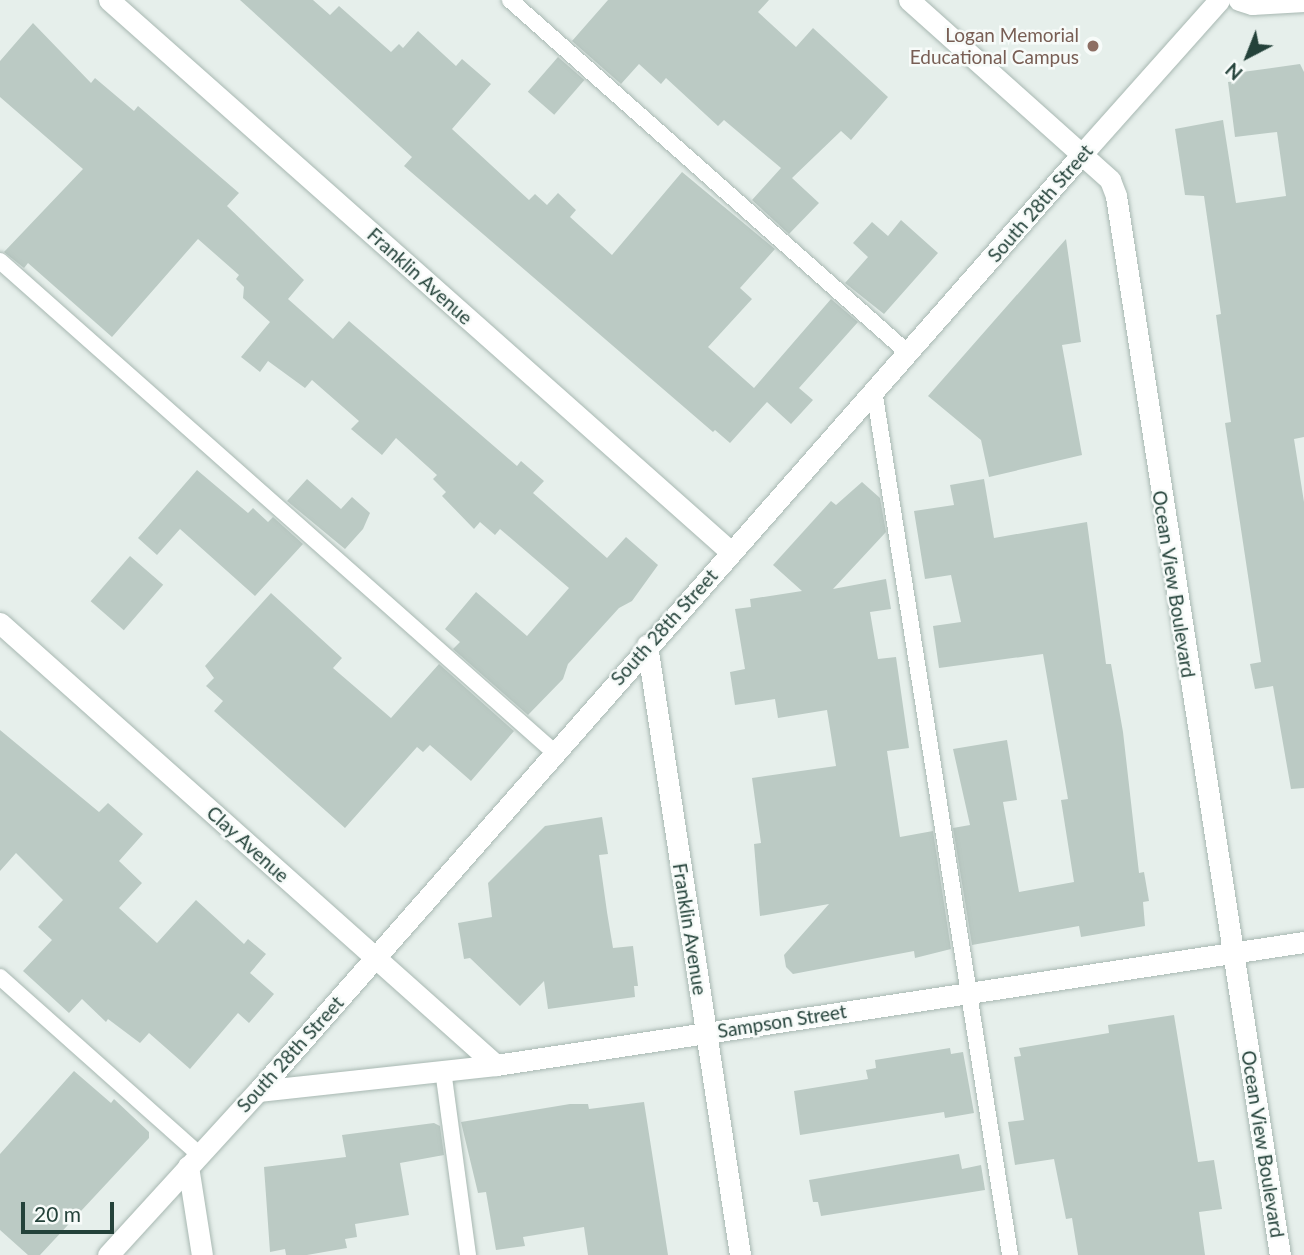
<!DOCTYPE html>
<html>
<head>
<meta charset="utf-8">
<style>
	body { margin:0 }
	#map { position:relative; width:1304px; height:1255px; overflow:hidden; background:#e6efeb; font-family:Lato,sans-serif }
	div>[style] { position:absolute }
	[style*='--x'] { left:calc(var(--x)*1px); top:calc(var(--y)*1px); width:calc(var(--w)*1px); rotate:calc(var(--a)*1deg) }
	.building>* { inset:0; background:#bbcac4; transform-origin:0 0 }
	.roads { filter:drop-shadow(0 0 2px #a8b8b2) drop-shadow(0 0 2px #a8b8b2) }
	.service>* { height:16px; margin:-8px; padding:0 8px; transform-origin:8px; border-radius:8px; background:#fff }
	.minor>* { height:21px; margin:-10.5px; padding:0 10.5px; transform-origin:10.5px; border-radius:10.5px; background:#fff }
	.tertiary>* { height:21px; margin:-10.5px; padding:0 10.5px; transform-origin:10.5px; border-radius:10.5px; background:#fff }
	.secondary>* { height:21px; margin:-10.5px; padding:0 10.5px; transform-origin:10.5px; border-radius:10.5px; background:#fff }
	.dots>* { width:19px; height:19px; translate:-50% -50%; box-sizing:border-box; border:4px solid #f7fbf9; border-radius:50% }
	span { translate:-50% -50%; white-space:nowrap; text-align:center; line-height:1.15; -webkit-text-stroke:5px #f7fbf9; paint-order:stroke }
	.education-label { font-size:19px; color:#785e54 }
	.right { translate:-100% -50%; text-align:right }
	.street-label { font-size:19px; color:#24423a }
	.north { position:absolute; left:1213px; top:21px; width:70px; height:70px; -webkit-text-stroke:5px #f7fbf9; paint-order:stroke; rotate:222deg; font-size:19px; font-weight:700; line-height:28px; text-align:center; color:#24423a }
	.north::after { content:''; display:block; margin:auto; width:24px; height:32px; background:#24423a; clip-path:polygon(50% 0,100% 100%,50% 72%,0 100%) }
	.scale { position:absolute; left:21px; top:1202px; width:93px; height:32px; box-sizing:border-box; border:4px solid #24423a; border-top:0; padding-left:9px; font-size:21px; line-height:24px; white-space:nowrap; color:#24423a; -webkit-text-stroke:5px #f7fbf9; paint-order:stroke }
</style>
</head>
<body>
<div id="map">
	<div class="building">
		<div style="clip-path:polygon(240px 0,313px 0,330px 15px,339px 6px,391px 52px,399px 44px,403px 48px,418px 31px,456px 66px,462px 59px,491px 84px,452px 129px,529px 200px,535px 194px,547px 205px,558px 193px,576px 210px,570px 217px,612px 255px,682px 172px,775px 249px,740px 288px,752px 299px,708px 347px,754px 388px,831px 299px,858px 322px,799px 388px,813px 400px,791px 424px,767px 402px,730px 443px,715px 430px,713px 432px,404px 166px,412px 157px)"></div>
		<div style="clip-path:polygon(608px 0,769px 0,758px 12px,796px 47px,813px 28px,888px 97px,851px 140px,841px 131px,792px 178px,819px 203px,789px 234px,752px 200px,781px 168px,724px 120px,718px 126px,666px 78px,661px 84px,639px 64px,621px 84px,572px 41px)"></div>
		<div style="clip-path:polygon(33px 23px,91px 83px,95px 78px,134px 111px,138px 106px,239px 193px,227px 206px,304px 280px,288px 299px,333px 339px,349px 321px,517px 466px,521px 461px,544px 481px,533px 493px,607px 558px,626px 537px,658px 565px,632px 601px,619px 608px,568px 664px,563px 679px,528px 715px,453px 649px,460px 642px,445px 629px,476px 592px,527px 636px,569px 588px,500px 529px,495px 535px,480px 522px,474px 529px,442px 496px,446px 492px,433px 479px,437px 475px,396px 438px,382px 455px,351px 429px,359px 421px,312px 380px,305px 388px,268px 361px,260px 372px,241px 357px,270px 322px,243px 298px,244px 287px,236px 279px,239px 275px,198px 239px,112px 337px,28px 263px,24px 268px,4px 252px,83px 169px,0 97px,0 61px)"></div>
		<div style="left:558px;top:57px;width:35px;height:46px;rotate:41deg"></div>
		<div style="clip-path:polygon(1300px 64px,1304px 72px,1304px 437px,1294px 439px,1304px 502px,1304px 788px,1291px 789px,1273px 686px,1255px 689px,1250px 664px,1261px 662px,1225px 423px,1231px 422px,1216px 315px,1221px 314px,1204px 196px,1185px 195px,1175px 129px,1223px 120px,1236px 203px,1286px 196px,1277px 132px,1235px 137px,1228px 82px,1236px 81px,1235px 73px)"></div>
		<div style="clip-path:polygon(901px 220px,938px 253px,884px 314px,845px 283px,868px 257px,853px 243px,872px 222px,888px 236px)"></div>
		<div style="clip-path:polygon(1066px 239px,1081px 342px,1062px 345px,1082px 455px,989px 477px,981px 440px,928px 396px)"></div>
		<div style="clip-path:polygon(197px 470px,248px 513px,253px 508px,268px 522px,273px 517px,303px 544px,255px 596px,180px 529px,157px 555px,138px 538px)"></div>
		<div style="clip-path:polygon(307px 479px,341px 509px,352px 497px,370px 513px,363px 529px,345px 549px,287px 501px)"></div>
		<div style="clip-path:polygon(984px 479px,994px 538px,1087px 522px,1106px 664px,1111px 664px,1123px 732px,1139px 873px,1144px 872px,1149px 901px,1143px 902px,1145px 926px,1081px 937px,1079px 926px,972px 945px,953px 828px,970px 825px,953px 749px,1007px 740px,1017px 800px,1003px 802px,1019px 892px,1074px 882px,1061px 800px,1068px 799px,1043px 654px,939px 668px,933px 626px,961px 622px,951px 575px,925px 579px,914px 511px,954px 505px,950px 485px)"></div>
		<div style="clip-path:polygon(862px 482px,880px 498px,886px 532px,833px 589px,886px 579px,891px 609px,870px 612px,878px 659px,896px 657px,909px 748px,887px 751px,900px 837px,933px 831px,951px 949px,915px 958px,914px 951px,793px 974px,786px 967px,784px 955px,829px 904px,760px 916px,754px 844px,761px 843px,752px 778px,836px 766px,827px 710px,778px 718px,775px 699px,735px 705px,730px 672px,745px 669px,735px 609px,751px 607px,750px 599px,802px 591px,773px 565px,831px 501px,836px 505px)"></div>
		<div style="left:130px;top:556px;width:44px;height:60px;rotate:41deg"></div>
		<div style="clip-path:polygon(271px 593px,342px 658px,333px 668px,391px 718px,439px 664px,514px 731px,471px 781px,430px 745px,423px 752px,417px 747px,345px 828px,214px 711px,223px 701px,206px 686px,214px 678px,205px 666px)"></div>
		<div style="clip-path:polygon(0 730px,99px 812px,108px 803px,143px 834px,119px 861px,142px 883px,119px 908px,157px 943px,196px 900px,244px 944px,248px 939px,266px 954px,250px 973px,274px 994px,249px 1023px,238px 1013px,190px 1069px,149px 1033px,140px 1043px,108px 1019px,106px 1022px,82px 999px,69px 1013px,23px 971px,52px 940px,38px 927px,63px 900px,16px 853px,0 871px)"></div>
		<div style="clip-path:polygon(602px 817px,608px 854px,599px 855px,607px 912px,613px 948px,633px 946px,638px 986px,634px 986px,635px 997px,548px 1009px,544px 981px,520px 1006px,470px 958px,464px 959px,458px 923px,492px 917px,488px 883px,545px 826px)"></div>
		<div style="clip-path:polygon(1174px 1015px,1198px 1162px,1214px 1160px,1222px 1209px,1199px 1212px,1205px 1255px,1078px 1255px,1072px 1218px,1066px 1219px,1054px 1159px,1015px 1165px,1008px 1122px,1024px 1120px,1014px 1057px,1021px 1056px,1019px 1048px,1109px 1033px,1108px 1025px)"></div>
		<div style="clip-path:polygon(950px 1048px,951px 1054px,963px 1052px,974px 1113px,945px 1118px,944px 1112px,800px 1135px,794px 1091px,868px 1079px,866px 1070px,876px 1068px,875px 1060px)"></div>
		<div style="clip-path:polygon(74px 1071px,111px 1103px,114px 1099px,149px 1132px,149px 1138px,40px 1255px,28px 1255px,0 1230px,0 1154px)"></div>
		<div style="clip-path:polygon(644px 1102px,668px 1255px,588px 1255px,584px 1227px,523px 1237px,525px 1246px,496px 1250px,486px 1192px,478px 1193px,461px 1122px,570px 1104px,588px 1104px,589px 1109px)"></div>
		<div style="clip-path:polygon(434px 1123px,440px 1126px,444px 1155px,400px 1163px,409px 1215px,355px 1224px,357px 1237px,345px 1239px,347px 1248px,307px 1255px,286px 1255px,285px 1249px,270px 1252px,264px 1167px,346px 1157px,342px 1135px)"></div>
		<div style="clip-path:polygon(959px 1154px,962px 1169px,981px 1165px,985px 1190px,821px 1216px,818px 1202px,813px 1202px,809px 1180px)"></div>
	</div>
	<div class="roads">
		<div class="service">
			<div style="--x:510;--y:0;--w:532;--a:41.57"></div>
			<div style="--x:0;--y:261;--w:740;--a:41.55"></div>
			<div style="--x:874;--y:390;--w:876;--a:81.06"></div>
			<div style="--x:0;--y:977;--w:266;--a:41.7"></div>
			<div style="--x:443;--y:1070;--w:187;--a:82.3"></div>
		</div>
		<div class="minor">
			<div style="--x:109;--y:0;--w:832;--a:41.59"></div>
			<div style="--x:1239;--y:0;--w:14;--a:17"></div>
			<div style="--x:1252;--y:4;--w:52;--a:-3.3"></div>
			<div style="--x:0;--y:623;--w:664;--a:41.71"></div>
			<div style="--x:647;--y:645;--w:617;--a:81.33"></div>
			<div style="--x:188;--y:1166;--w:90;--a:81.1"></div>
		</div>
		<div class="tertiary">
			<div style="--x:258;--y:1091;--w:239;--a:-6.2"></div>
			<div style="--x:496;--y:1065;--w:817;--a:-8.66"></div>
			<div style="--x:108;--y:1255;--w:222;--a:-47.6"></div>
			<div style="--x:258;--y:1091;--w:1248;--a:-48.67"></div>
		</div>
		<div class="secondary">
			<div style="--x:909;--y:0;--w:270;--a:41.8"></div>
			<div style="--x:1110;--y:180;--w:17;--a:69"></div>
			<div style="--x:1116;--y:196;--w:1072;--a:81.2"></div>
			<div style="--x:1082;--y:154;--w:206;--a:-48.3"></div>
		</div>
	</div>
	<div class="dots">
		<div style="left:1093px;top:46px;background:#8d6e63"></div>
	</div>
	<div class="education-label">
		<span class="right" style="left:1079px;top:46px">Logan Memorial<br>Educational Campus</span>
	</div>
	<div class="street-label">
		<span style="left:1040px;top:203px;rotate:-49deg">South 28th Street</span>
		<span style="left:420px;top:276px;rotate:42deg">Franklin Avenue</span>
		<span style="left:1174px;top:584px;rotate:81deg">Ocean View Boulevard</span>
		<span style="left:664px;top:627px;rotate:-48deg">South 28th Street</span>
		<span style="left:248px;top:844px;rotate:42deg">Clay Avenue</span>
		<span style="left:690px;top:929px;rotate:81deg">Franklin Avenue</span>
		<span style="left:782px;top:1021px;rotate:-9deg">Sampson Street</span>
		<span style="left:290px;top:1054px;rotate:-48deg">South 28th Street</span>
		<span style="left:1263px;top:1144px;rotate:81deg">Ocean View Boulevard</span>
	</div>
	<div class="north">N</div>
	<div class="scale">20 m</div>
</div>
</body>
</html>
